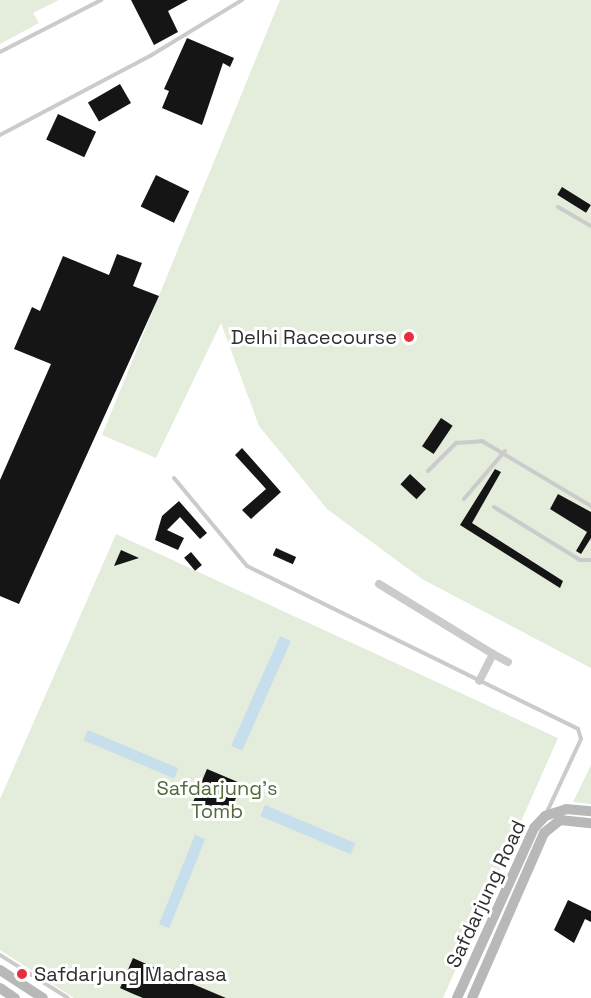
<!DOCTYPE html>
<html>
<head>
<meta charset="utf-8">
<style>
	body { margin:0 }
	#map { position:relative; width:591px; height:998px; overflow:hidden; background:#fff; font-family:"Space Grotesk",sans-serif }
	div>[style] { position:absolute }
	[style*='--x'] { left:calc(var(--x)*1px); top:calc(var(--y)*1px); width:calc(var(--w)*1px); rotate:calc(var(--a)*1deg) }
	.green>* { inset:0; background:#e4ecdb }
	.water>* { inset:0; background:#c7deec; transform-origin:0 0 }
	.building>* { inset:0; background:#151515; transform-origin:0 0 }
	.lane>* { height:4px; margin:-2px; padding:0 2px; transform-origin:2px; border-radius:2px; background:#cbcbcb }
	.street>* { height:8px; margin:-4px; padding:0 4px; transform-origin:4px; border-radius:4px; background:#cbcbcb }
	.secondary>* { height:10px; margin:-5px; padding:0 5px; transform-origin:5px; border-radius:5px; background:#b8b8b8 }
	.dots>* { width:16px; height:16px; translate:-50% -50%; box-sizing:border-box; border:3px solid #fff; border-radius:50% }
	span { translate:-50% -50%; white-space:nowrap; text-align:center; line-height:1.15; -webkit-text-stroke:6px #fff; paint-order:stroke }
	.poi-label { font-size:20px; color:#2e2e2e }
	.right { translate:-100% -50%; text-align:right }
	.left { translate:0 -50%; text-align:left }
	.park-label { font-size:20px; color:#516a3b }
	.street-label { font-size:20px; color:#2e2e2e }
</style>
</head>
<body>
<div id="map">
	<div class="green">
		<div style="clip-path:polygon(0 0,59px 0,33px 13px,39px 23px,0 44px)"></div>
		<div style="clip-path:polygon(280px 0,591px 0,591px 668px,422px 579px,327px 509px,259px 426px,221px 323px,156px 458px,102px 435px)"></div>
		<div style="clip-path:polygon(116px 534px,558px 738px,443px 998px,74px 998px,0 950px,0 799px)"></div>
		<div style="clip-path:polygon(591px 765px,591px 804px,573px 802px)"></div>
	</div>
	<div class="water">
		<div style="left:280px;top:636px;width:12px;height:120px;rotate:24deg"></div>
		<div style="left:88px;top:730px;width:98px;height:11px;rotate:23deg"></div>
		<div style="left:265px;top:805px;width:98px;height:12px;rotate:23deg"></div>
		<div style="left:195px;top:835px;width:11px;height:96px;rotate:22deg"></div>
	</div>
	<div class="building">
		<div style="clip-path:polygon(131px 0,188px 0,168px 11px,178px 32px,154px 45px)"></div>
		<div style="clip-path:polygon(187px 38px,234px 58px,230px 67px,223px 63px,202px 125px,162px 108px,169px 91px,164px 89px)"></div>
		<div style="left:120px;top:84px;width:22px;height:37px;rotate:60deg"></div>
		<div style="left:58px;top:114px;width:42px;height:28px;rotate:25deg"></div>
		<div style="left:156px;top:175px;width:37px;height:35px;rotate:26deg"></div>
		<div style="left:562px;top:187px;width:34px;height:9px;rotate:32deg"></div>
		<div style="clip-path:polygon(117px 254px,142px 263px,133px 286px,159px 296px,19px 604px,0 596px,0 480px,51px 364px,14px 349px,32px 307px,40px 311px,63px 256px,109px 275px)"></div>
		<div style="left:441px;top:418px;width:14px;height:34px;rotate:34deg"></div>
		<div style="clip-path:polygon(242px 448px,281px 492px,251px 519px,242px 510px,266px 489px,235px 455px)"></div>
		<div style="clip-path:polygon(495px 469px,501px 472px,472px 523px,563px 581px,560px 588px,460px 525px)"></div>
		<div style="left:410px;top:474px;width:22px;height:14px;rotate:43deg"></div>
		<div style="clip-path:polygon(558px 494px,591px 512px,591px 538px,581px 554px,576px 551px,587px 532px,550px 509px)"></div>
		<div style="clip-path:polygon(179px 501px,207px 533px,200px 539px,180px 517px,167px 530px,184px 538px,178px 550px,155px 540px,162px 516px)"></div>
		<div style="left:276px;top:548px;width:22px;height:8px;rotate:24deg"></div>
		<div style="clip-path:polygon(121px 550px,139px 558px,114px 566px)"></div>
		<div style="left:191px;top:552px;width:17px;height:9px;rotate:50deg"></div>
		<div style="left:207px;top:769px;width:38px;height:36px;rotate:23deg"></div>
		<div style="clip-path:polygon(568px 900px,591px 911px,591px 922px,585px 919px,574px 943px,554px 930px)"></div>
		<div style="clip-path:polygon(133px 958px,162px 971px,226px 998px,143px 998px,131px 993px,120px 988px)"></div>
	</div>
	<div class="lane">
		<div style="--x:0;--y:52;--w:114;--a:-27.2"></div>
		<div style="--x:0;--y:135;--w:170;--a:-27.8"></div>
		<div style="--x:150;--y:56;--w:108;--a:-31.3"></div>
		<div style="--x:558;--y:207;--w:38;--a:30"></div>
		<div style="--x:428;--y:471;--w:40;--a:-45"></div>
		<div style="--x:456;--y:443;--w:26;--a:-4"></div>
		<div style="--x:482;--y:441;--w:127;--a:30.8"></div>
		<div style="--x:174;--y:478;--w:114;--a:50.3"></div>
		<div style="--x:247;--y:566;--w:369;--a:26.2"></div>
		<div style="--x:578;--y:729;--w:10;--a:73"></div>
		<div style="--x:581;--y:739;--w:81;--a:115"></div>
		<div style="--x:464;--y:499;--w:63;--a:-49.5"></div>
		<div style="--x:494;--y:507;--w:101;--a:31.6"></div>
		<div style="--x:580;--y:560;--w:10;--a:0"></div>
		<div style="--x:0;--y:955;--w:80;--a:32.3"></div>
	</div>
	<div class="street">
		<div style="--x:379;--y:584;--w:134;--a:31.6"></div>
		<div style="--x:493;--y:654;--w:30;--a:117"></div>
		<div style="--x:493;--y:654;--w:17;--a:28"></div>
	</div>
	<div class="secondary">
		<div style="--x:0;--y:970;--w:51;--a:33.1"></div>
		<div style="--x:0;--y:988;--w:18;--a:34"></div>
		<div style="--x:457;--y:998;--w:187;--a:-65.6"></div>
		<div style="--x:534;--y:828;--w:16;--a:-47"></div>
		<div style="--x:545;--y:816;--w:22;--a:-18"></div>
		<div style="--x:566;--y:809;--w:25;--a:5"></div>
		<div style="--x:472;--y:998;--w:180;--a:-66.4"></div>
		<div style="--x:544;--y:833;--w:21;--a:-39"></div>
		<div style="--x:560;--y:820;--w:31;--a:6"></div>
	</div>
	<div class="dots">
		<div style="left:409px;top:337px;background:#e82d3c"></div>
		<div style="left:22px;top:974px;background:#e82d3c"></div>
	</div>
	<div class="poi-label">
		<span class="right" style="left:397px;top:337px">Delhi Racecourse</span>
		<span class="left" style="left:34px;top:974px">Safdarjung Madrasa</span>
	</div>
	<div class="park-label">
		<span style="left:217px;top:800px">Safdarjung's<br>Tomb</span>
	</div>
	<div class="street-label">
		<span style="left:486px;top:894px;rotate:-65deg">Safdarjung Road</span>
	</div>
</div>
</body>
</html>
